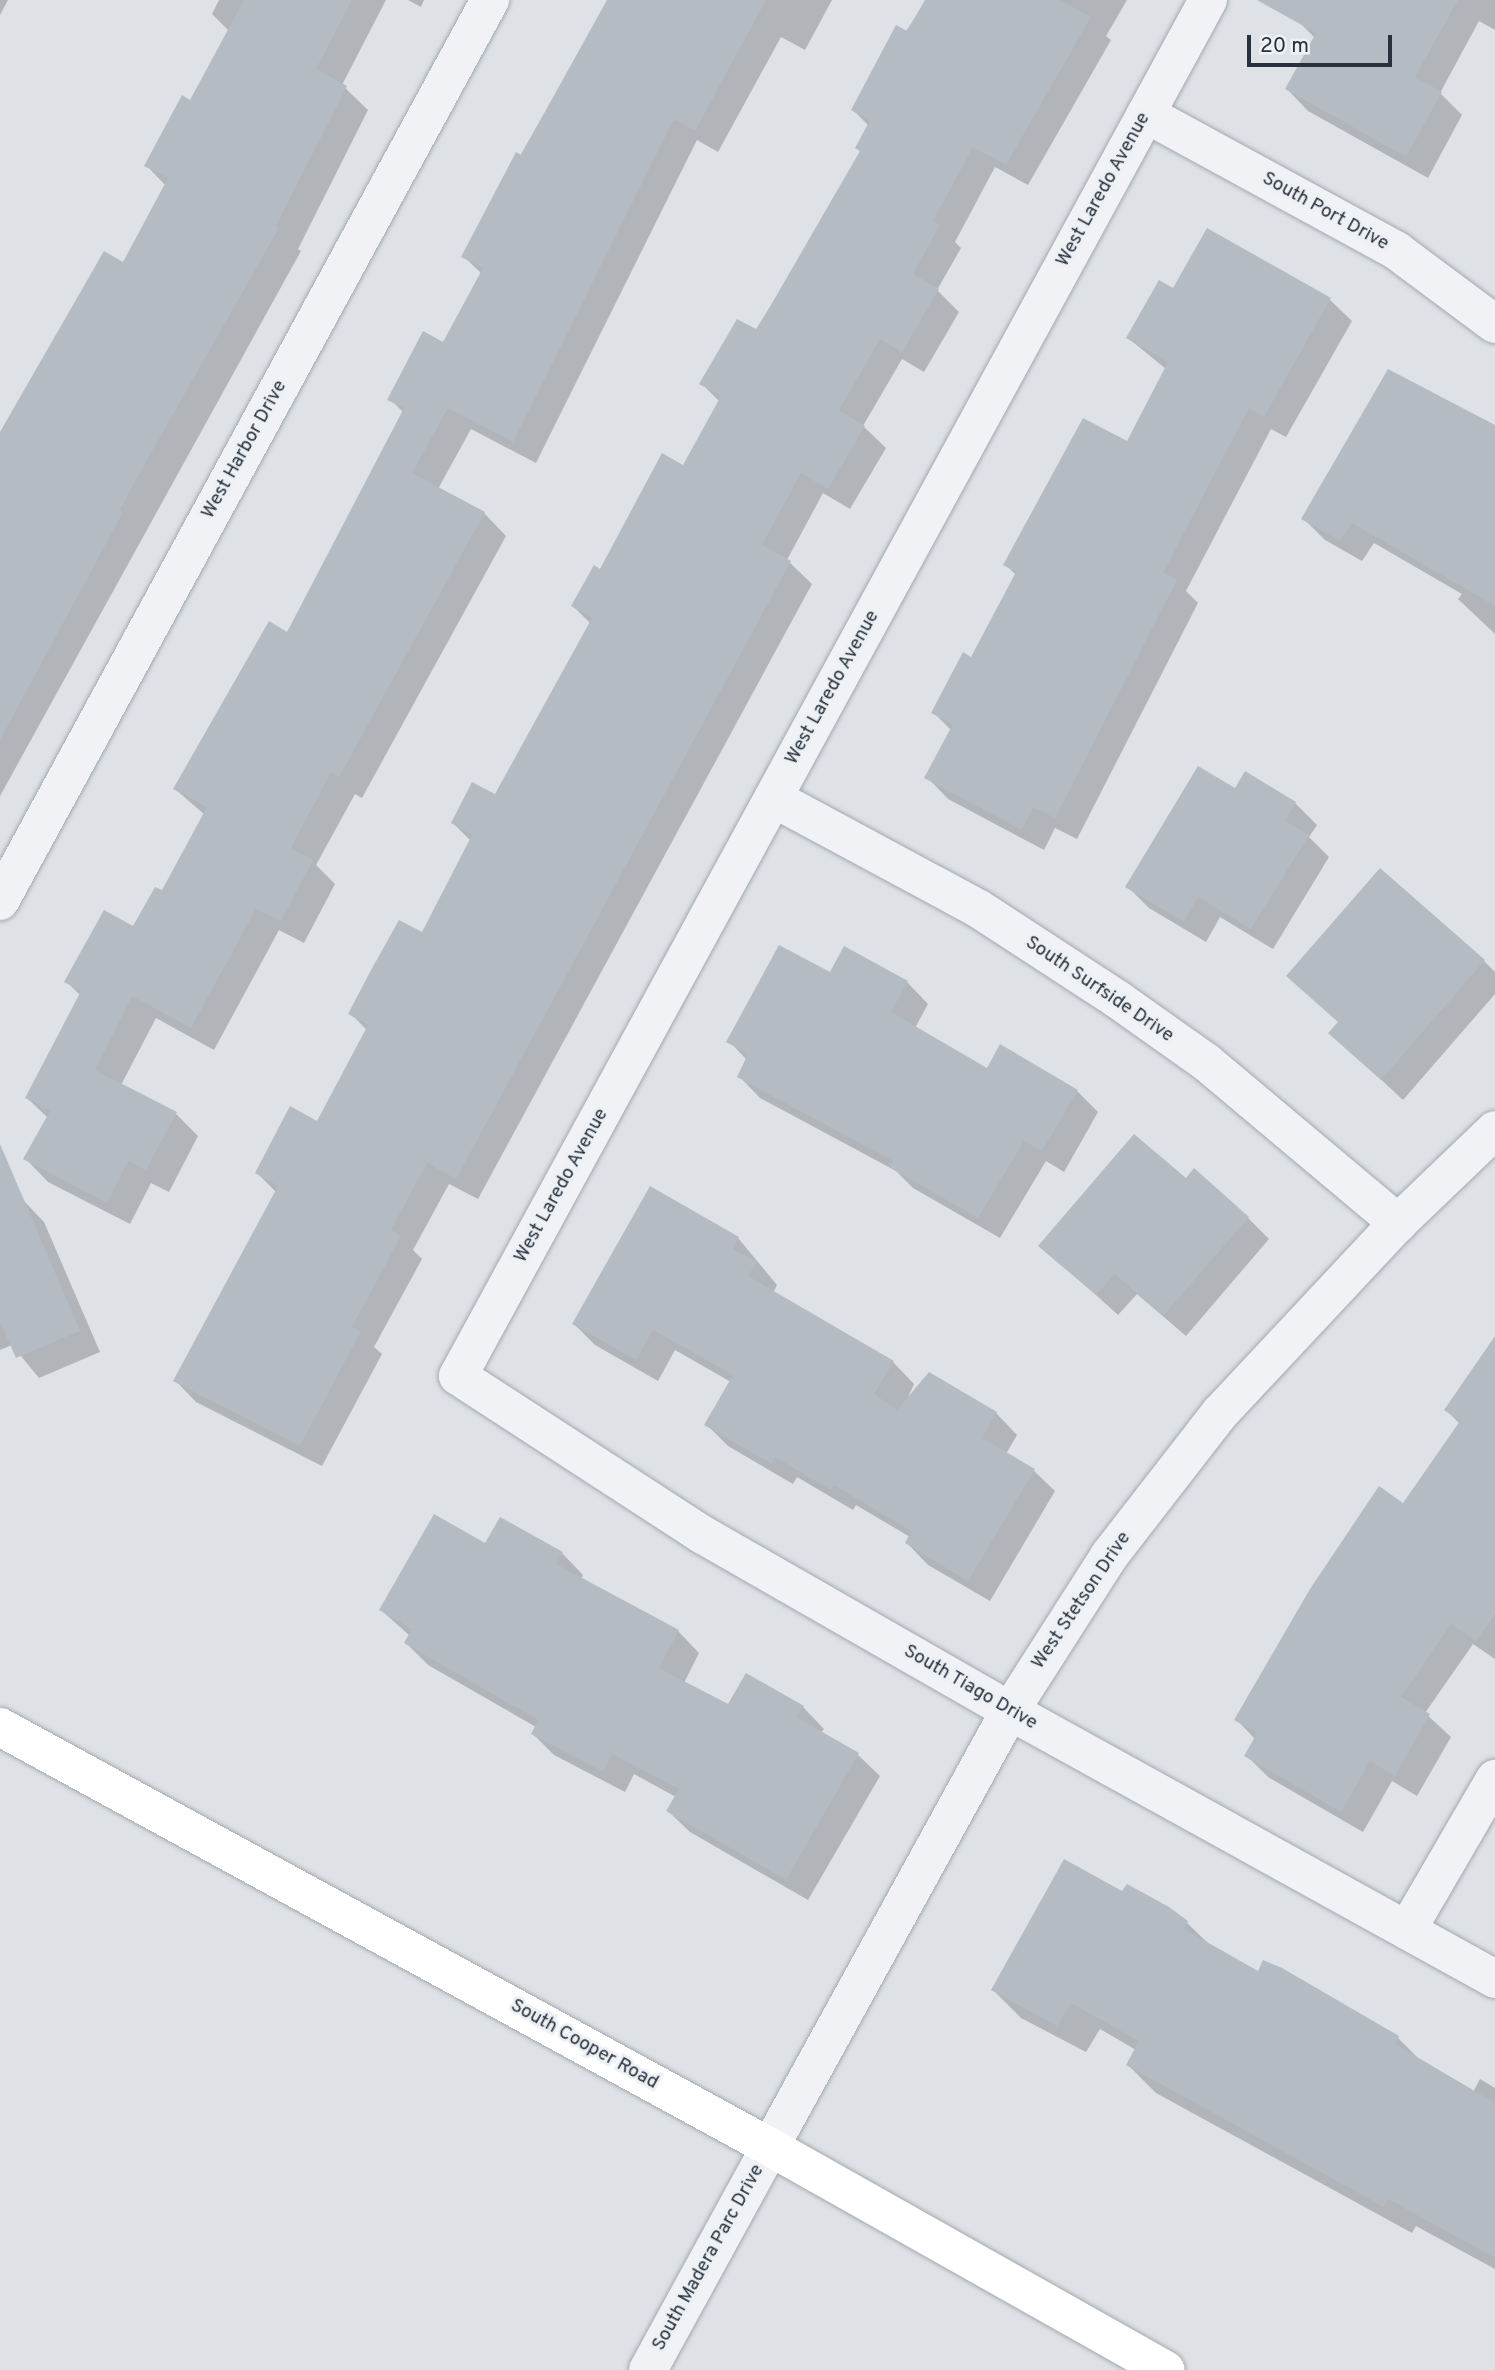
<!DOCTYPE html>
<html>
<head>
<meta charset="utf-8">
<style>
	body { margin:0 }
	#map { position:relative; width:1495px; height:2370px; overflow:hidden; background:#dee2e6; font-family:Overpass,sans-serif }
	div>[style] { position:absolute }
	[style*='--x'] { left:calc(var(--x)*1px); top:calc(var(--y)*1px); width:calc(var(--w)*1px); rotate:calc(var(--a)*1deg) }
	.shadow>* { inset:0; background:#0003 }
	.building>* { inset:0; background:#b5bbc3 }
	.roads { filter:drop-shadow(0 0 2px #a4a9b0) drop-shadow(0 0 2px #a4a9b0) }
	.minor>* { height:38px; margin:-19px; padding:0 19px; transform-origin:19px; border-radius:19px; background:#f0f2f5 }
	.tertiary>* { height:38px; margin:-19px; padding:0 19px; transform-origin:19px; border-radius:19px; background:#f0f2f5 }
	.secondary>* { height:38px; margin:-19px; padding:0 19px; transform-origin:19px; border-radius:19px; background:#fff }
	span { translate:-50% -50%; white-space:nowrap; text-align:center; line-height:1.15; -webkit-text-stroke:6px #edf0f4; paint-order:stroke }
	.street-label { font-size:19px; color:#28313c }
	.scale { position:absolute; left:1247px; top:35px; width:145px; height:32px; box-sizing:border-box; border:4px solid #28313c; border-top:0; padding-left:9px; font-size:21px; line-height:24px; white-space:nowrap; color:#28313c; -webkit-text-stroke:5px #edf0f4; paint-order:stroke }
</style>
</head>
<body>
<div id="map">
	<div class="shadow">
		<div style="clip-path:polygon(0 0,8px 0,0 15px)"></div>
		<div style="clip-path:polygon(219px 0,386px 0,342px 85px,368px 110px,298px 249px,301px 251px,0 796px,0 438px,124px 264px,166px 186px,146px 165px,191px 102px,229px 31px,212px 14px)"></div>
		<div style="clip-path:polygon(408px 0,424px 0,421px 7px)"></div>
		<div style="clip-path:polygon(609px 0,832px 0,805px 50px,781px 37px,718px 152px,697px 140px,536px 463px,471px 429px,438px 489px,484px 513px,506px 536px,362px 798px,355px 794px,316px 865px,335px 884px,304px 943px,279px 930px,214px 1050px,156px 1018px,121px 1085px,176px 1114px,198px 1136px,169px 1192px,151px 1183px,130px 1224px,48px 1182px,26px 1159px,48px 1118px,27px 1098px,80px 995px,66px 981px,134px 929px,163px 893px,205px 815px,175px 789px,288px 634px,404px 413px,390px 399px,444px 344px,482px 274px,463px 256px)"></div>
		<div style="clip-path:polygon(927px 0,1127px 0,1106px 36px,1111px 40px,1028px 185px,995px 167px,955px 242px,961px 248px,937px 290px,959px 312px,924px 372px,902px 359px,863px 426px,886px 448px,850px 509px,823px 493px,787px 560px,812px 584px,478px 1199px,449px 1184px,413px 1250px,422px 1259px,374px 1347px,382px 1354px,322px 1466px,196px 1402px,175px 1380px,276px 1192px,257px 1173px,318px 1123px,367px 1030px,350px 1013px,422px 934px,471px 841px,453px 823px,496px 796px,591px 624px,573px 606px,684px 467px,720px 402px,702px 384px,756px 332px,862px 152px,869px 126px,853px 110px)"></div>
		<div style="clip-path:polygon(1311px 0,1495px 0,1495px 30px,1479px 21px,1440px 93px,1462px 115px,1428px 178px,1308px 111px,1287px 89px,1315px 38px,1299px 22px)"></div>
		<div style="clip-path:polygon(1208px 231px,1330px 300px,1352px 321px,1286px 437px,1271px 429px,1186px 591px,1198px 603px,1077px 839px,1055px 828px,1044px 850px,948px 799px,927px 777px,952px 731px,933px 712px,972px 659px,1016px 575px,1005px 564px,1128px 443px,1166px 369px,1128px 338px,1173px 290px)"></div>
		<div style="clip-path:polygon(1495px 428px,1495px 634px,1458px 599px,1462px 594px,1374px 543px,1362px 561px,1325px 540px,1303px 518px)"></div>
		<div style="clip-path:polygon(1236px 790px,1295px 803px,1317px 825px,1309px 837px,1329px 857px,1273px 949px,1220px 917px,1206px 942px,1149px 908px,1127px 886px)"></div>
		<div style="clip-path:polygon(1484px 961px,1495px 972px,1495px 994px,1403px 1100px,1331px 1033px,1340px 1023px,1289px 976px)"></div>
		<div style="clip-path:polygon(830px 974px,907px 982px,928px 1004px,915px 1028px,987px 1070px,1077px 1091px,1098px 1112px,1064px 1172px,1046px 1161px,1000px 1238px,913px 1188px,896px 1171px,760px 1098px,739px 1076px,747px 1060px,729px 1041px)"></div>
		<div style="clip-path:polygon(1186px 1180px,1248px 1218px,1269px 1239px,1186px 1336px,1137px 1294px,1118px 1315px,1041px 1245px)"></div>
		<div style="clip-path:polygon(23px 1200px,44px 1222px,100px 1352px,39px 1378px,12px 1345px,0 1350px,0 1210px)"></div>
		<div style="clip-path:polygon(738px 1238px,777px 1285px,773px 1293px,893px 1362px,914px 1384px,905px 1404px,996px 1413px,1017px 1435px,1006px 1454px,1033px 1470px,1055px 1491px,990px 1601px,928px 1565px,907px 1543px,910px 1537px,856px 1505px,853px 1510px,797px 1477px,793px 1484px,728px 1446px,706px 1424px,731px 1382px,675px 1350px,658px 1381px,595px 1345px,574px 1324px)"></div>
		<div style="clip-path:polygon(1495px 1339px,1495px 1659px,1473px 1644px,1425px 1713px,1451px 1737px,1417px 1796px,1392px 1781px,1363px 1832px,1268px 1777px,1246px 1755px,1255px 1739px,1237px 1720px,1404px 1505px,1460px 1424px,1446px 1410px)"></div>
		<div style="clip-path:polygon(486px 1546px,562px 1553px,583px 1575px,581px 1579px,678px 1631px,699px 1653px,684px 1683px,729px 1706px,803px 1707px,824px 1729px,821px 1733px,858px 1755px,880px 1776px,808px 1900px,690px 1832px,668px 1811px,676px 1797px,634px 1774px,625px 1792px,554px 1755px,533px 1734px,536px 1727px,428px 1665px,406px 1643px,410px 1636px,381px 1610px)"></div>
		<div style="clip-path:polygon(1123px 1894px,1187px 1923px,1212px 1947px,1259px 1973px,1398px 2038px,1423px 2063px,1473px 2092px,1480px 2079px,1495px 2088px,1495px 2269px,1416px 2226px,1412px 2233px,1156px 2093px,1128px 2065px,1136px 2050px,1100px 2029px,1086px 2052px,1021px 2018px,993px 1990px)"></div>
	</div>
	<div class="building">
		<div style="clip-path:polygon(244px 0,352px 0,316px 69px,347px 86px,276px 226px,279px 228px,139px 474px,120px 510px,123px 512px,0 740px,0 432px,104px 251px,123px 262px,168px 178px,144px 166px,182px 95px,190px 100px)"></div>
		<div style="clip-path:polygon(607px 0,766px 0,695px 131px,674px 119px,513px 442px,448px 408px,412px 473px,485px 512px,339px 777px,331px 772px,291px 848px,313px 860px,281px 921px,256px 909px,191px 1028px,132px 996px,95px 1070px,177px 1112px,146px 1170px,128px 1161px,107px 1203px,23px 1159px,50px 1111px,25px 1098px,81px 991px,64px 982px,104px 910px,133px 926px,155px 887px,162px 890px,207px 807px,173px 789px,269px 621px,287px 632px,404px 408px,387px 400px,423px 331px,443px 342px,483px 268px,461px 257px,516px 152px,521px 155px)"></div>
		<div style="clip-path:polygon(925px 0,1060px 0,1091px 17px,1006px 165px,973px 147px,933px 221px,940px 225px,913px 274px,939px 289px,902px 352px,880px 339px,839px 410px,865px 426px,828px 489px,801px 473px,762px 545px,791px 561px,456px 1179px,427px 1163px,391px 1230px,401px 1236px,352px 1327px,361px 1331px,300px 1446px,173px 1381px,278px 1186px,255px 1173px,290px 1106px,317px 1121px,368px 1025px,348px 1014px,370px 972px,399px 920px,422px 932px,472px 835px,451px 823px,472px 782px,495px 794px,592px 618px,571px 606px,594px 565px,600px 569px,662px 453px,683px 465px,721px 396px,699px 384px,737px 319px,756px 329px,771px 305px,860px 151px,855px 148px,870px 120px,851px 110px,896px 25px,907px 31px)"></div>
		<div style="clip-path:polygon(1257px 0,1458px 0,1415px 77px,1442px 92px,1406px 157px,1285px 89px,1316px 33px)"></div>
		<div style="clip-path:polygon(1207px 228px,1331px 298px,1264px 417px,1249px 408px,1163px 573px,1177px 580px,1055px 818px,1033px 807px,1022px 830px,924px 778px,953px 724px,931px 713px,963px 652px,971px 657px,1016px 572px,1003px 565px,1083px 418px,1127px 441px,1168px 362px,1126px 338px,1159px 280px,1173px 288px)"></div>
		<div style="clip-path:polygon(1388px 369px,1495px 425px,1495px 606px,1352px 523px,1340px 541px,1301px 519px)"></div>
		<div style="clip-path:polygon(1198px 766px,1235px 788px,1245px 771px,1296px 802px,1285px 821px,1309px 835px,1251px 929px,1198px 897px,1184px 922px,1125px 887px)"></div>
		<div style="clip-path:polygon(1380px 868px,1485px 960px,1381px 1080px,1328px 1033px,1338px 1022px,1286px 976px)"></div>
		<div style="clip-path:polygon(779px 945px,830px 972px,844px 946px,908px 981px,891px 1012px,987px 1068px,1000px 1044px,1078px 1090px,1042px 1151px,1024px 1141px,978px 1218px,889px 1167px,893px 1161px,737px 1077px,748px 1054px,726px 1042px)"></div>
		<div style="clip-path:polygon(1134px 1134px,1186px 1178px,1194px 1168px,1249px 1217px,1163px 1316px,1115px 1274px,1096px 1295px,1038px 1246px)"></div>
		<div style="clip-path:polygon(0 1144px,80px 1331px,16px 1358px,0 1322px)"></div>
		<div style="clip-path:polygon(650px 1186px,739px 1237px,733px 1249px,757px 1262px,748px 1276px,894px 1361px,874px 1394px,897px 1410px,929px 1372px,997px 1412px,982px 1438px,1035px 1469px,968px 1581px,905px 1543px,911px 1531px,834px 1485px,831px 1490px,775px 1457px,772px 1464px,704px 1425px,733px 1375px,653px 1330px,636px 1360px,572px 1324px)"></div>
		<div style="clip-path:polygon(1495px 1336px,1495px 1614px,1476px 1641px,1451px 1624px,1401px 1697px,1430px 1714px,1395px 1776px,1370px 1761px,1341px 1812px,1244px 1756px,1257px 1733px,1234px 1720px,1310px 1589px,1379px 1486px,1403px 1503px,1460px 1421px,1444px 1410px)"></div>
		<div style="clip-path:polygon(434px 1514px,485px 1543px,500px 1517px,563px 1552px,556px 1564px,679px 1630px,659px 1668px,728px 1704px,746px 1673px,804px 1706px,796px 1717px,859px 1753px,786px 1880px,666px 1811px,679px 1789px,612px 1754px,603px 1772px,531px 1734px,538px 1720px,404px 1643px,412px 1629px,379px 1610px)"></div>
		<div style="clip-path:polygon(1064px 1859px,1122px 1891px,1127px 1884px,1169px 1907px,1188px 1921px,1184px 1929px,1258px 1971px,1263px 1960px,1282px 1968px,1399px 2036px,1395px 2044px,1495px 2103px,1495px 2258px,1388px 2199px,1384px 2207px,1126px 2065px,1139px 2041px,1071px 2003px,1057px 2026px,991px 1990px)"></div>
	</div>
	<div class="roads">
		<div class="minor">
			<div style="--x:1208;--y:0;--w:1567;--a:118.59"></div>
			<div style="--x:458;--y:1376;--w:292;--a:33"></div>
			<div style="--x:703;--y:1535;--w:354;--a:29.8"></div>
			<div style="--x:1010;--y:1711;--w:554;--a:28.92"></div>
			<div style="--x:1146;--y:114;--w:286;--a:28.6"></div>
			<div style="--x:1397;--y:251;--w:122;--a:36.7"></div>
			<div style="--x:773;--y:798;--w:234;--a:28.3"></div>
			<div style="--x:979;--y:909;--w:165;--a:33.1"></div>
			<div style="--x:1117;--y:999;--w:109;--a:35.3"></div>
			<div style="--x:1206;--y:1062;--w:251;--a:40"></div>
			<div style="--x:0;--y:901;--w:1026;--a:-61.46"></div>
			<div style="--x:1407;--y:1930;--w:175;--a:-59.8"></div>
			<div style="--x:770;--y:2147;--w:498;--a:-61.2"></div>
			<div style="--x:1010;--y:1711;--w:184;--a:-57.4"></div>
			<div style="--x:1109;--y:1556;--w:181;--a:-52.2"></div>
			<div style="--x:1220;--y:1413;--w:260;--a:-46.9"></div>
			<div style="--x:1398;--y:1223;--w:134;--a:-43.8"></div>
		</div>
		<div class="tertiary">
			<div style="--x:648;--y:2370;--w:254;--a:-61.3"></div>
		</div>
		<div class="secondary">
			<div style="--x:0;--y:1727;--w:877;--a:28.61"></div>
			<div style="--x:770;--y:2147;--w:454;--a:29.4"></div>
		</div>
	</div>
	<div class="street-label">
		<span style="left:1104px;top:190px;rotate:-61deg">West Laredo Avenue</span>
		<span style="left:1325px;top:212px;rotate:29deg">South Port Drive</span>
		<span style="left:245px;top:450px;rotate:-61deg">West Harbor Drive</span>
		<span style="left:833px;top:688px;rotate:-61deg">West Laredo Avenue</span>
		<span style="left:1099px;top:990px;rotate:34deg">South Surfside Drive</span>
		<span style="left:562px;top:1186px;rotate:-61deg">West Laredo Avenue</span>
		<span style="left:1082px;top:1601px;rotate:-56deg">West Stetson Drive</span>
		<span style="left:970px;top:1688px;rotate:30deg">South Tiago Drive</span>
		<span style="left:584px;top:2045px;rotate:29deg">South Cooper Road</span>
		<span style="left:709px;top:2258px;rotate:-61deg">South Madera Parc Drive</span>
	</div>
	<div class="scale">20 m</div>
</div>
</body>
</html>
